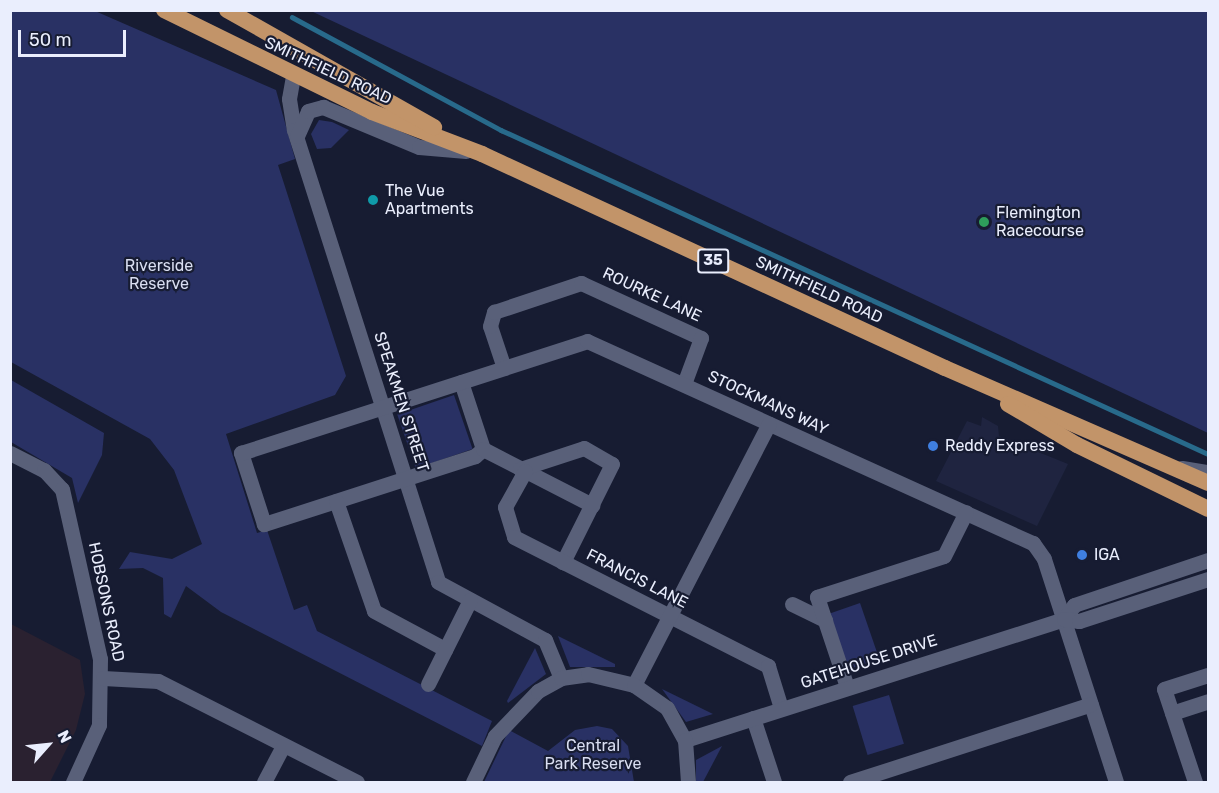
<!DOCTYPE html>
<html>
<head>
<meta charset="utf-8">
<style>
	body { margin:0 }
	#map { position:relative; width:1219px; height:793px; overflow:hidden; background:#171c32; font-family:Rubik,sans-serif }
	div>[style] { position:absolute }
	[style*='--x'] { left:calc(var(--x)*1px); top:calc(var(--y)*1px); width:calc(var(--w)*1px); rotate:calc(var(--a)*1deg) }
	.built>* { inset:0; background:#1f2440 }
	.industrial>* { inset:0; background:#2a2130 }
	.green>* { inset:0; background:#293164; transform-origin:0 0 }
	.stream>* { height:4.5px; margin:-2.25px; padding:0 2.25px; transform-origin:2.25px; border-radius:2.25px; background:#286a8b }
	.minor>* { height:15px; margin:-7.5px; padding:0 7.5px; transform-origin:7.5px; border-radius:7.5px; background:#596079 }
	.trunk>* { height:16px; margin:-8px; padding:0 8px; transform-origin:8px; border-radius:8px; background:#c29469 }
	.dots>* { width:16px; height:16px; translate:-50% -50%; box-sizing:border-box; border:3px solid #171c32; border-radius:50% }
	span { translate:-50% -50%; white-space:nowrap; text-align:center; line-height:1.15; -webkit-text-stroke:4.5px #171c32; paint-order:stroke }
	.shield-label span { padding:2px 4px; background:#171c32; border:2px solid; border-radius:4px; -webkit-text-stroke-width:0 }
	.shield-label { font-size:15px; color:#eaeefd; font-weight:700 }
	.street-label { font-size:16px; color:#eaeefd }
	.poi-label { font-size:16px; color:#eaeefd }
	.left { translate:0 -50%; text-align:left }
	.park-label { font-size:16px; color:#d9def1 }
	.frame { position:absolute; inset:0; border:12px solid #eaeefd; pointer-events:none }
	.north { position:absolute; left:18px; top:715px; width:60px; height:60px; -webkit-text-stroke:4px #171c32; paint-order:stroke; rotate:63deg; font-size:16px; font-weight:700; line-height:24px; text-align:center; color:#eaeefd }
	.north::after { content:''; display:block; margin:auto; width:21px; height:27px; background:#eaeefd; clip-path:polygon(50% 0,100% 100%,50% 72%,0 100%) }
	.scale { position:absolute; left:18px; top:30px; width:108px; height:27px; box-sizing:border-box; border:3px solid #eaeefd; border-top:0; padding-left:8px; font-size:18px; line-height:21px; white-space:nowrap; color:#eaeefd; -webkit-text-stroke:4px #171c32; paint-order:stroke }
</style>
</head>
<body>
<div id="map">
	<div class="built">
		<div style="clip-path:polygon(982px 417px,998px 426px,999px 436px,1068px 464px,1037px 526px,936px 481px,967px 421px,981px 426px)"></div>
	</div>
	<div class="industrial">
		<div style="clip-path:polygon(11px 624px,80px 660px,85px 694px,76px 730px,50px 782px,11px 782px)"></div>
	</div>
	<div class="green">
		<div style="clip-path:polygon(11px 11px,95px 11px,276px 90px,295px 159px,278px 165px,346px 376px,335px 395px,226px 434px,257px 533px,267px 530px,294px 610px,307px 605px,317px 631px,492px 721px,482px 746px,221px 612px,186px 586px,171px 618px,164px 614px,163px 578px,143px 568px,119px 569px,130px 552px,172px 559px,202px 544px,174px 470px,150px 439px,11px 362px)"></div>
		<div style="clip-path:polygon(311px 11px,1208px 11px,1208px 433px)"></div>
		<div style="clip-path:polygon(319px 120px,332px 122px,349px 130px,331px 148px,317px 149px,311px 134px)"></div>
		<div style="clip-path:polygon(11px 380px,104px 433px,102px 455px,78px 503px,72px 478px,11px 442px)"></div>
		<div style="left:454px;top:395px;width:57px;height:60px;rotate:71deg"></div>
		<div style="left:860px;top:603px;width:59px;height:35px;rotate:71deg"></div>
		<div style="clip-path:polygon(558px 636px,615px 664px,615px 667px,570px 667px)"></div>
		<div style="clip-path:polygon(535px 648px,546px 674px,508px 703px,507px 701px)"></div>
		<div style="clip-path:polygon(662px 689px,713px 714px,686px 722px)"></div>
		<div style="left:889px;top:695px;width:51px;height:38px;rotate:73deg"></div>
		<div style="clip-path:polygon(597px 726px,612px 729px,628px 746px,634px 782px,484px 782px,509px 730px,548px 751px,575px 730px)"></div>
		<div style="clip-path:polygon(722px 746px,703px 782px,696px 782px,696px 760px)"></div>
	</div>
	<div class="stream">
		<div style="--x:292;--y:17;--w:238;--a:28.4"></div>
		<div style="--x:501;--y:130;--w:778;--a:24.62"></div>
	</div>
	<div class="minor">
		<div style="--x:293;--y:76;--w:23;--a:100"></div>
		<div style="--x:289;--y:99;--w:31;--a:81"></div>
		<div style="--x:294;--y:130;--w:474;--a:72.3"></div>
		<div style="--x:438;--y:582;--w:122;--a:28.5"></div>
		<div style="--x:545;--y:640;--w:41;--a:67.2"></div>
		<div style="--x:297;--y:136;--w:27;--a:-66"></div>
		<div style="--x:308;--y:111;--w:16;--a:-15"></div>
		<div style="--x:323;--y:107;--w:104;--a:22.6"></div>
		<div style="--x:419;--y:147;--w:47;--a:4.9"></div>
		<div style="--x:504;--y:368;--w:44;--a:-108.4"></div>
		<div style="--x:490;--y:326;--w:15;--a:-74"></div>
		<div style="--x:494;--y:312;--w:92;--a:-18.4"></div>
		<div style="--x:581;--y:283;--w:132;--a:24.6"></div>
		<div style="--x:701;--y:338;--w:49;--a:110.3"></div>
		<div style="--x:461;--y:382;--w:71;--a:71.8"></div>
		<div style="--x:483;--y:449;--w:11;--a:139"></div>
		<div style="--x:475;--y:456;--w:222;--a:162.1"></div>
		<div style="--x:264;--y:524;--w:75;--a:-107.9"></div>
		<div style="--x:241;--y:453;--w:364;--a:-17.9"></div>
		<div style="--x:587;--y:341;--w:490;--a:24.4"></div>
		<div style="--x:1033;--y:543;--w:19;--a:55"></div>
		<div style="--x:1044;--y:559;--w:234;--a:72.1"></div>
		<div style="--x:483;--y:449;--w:123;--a:27.2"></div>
		<div style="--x:10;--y:453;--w:38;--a:27"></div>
		<div style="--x:44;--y:470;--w:26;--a:47"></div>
		<div style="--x:62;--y:489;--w:174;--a:77.4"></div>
		<div style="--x:100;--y:659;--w:66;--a:90.9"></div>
		<div style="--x:99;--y:725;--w:63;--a:114.5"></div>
		<div style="--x:1182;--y:468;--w:26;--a:9"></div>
		<div style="--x:520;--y:469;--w:67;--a:-18.2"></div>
		<div style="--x:584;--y:448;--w:32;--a:30"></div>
		<div style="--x:612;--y:464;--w:110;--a:116.6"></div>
		<div style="--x:525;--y:471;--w:41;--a:119.1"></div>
		<div style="--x:505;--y:507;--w:31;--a:73"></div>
		<div style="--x:514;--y:537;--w:285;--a:26.9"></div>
		<div style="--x:768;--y:666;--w:44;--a:72.8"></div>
		<div style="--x:336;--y:501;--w:116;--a:70.9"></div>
		<div style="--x:374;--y:611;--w:81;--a:28.2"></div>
		<div style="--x:792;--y:604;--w:37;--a:26"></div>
		<div style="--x:1064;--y:619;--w:17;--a:-54"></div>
		<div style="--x:1074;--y:605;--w:141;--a:-18.6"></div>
		<div style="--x:103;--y:678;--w:55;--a:3.1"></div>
		<div style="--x:158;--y:681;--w:223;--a:26.9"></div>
		<div style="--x:428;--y:684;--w:94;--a:-63.4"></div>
		<div style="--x:634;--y:685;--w:294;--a:-62.7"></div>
		<div style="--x:847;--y:687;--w:95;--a:-108.4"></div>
		<div style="--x:817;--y:597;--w:133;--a:-17.9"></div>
		<div style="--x:944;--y:556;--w:49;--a:-63.4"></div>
		<div style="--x:1172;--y:713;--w:38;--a:-18"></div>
		<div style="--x:753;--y:718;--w:67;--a:71.8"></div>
		<div style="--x:685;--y:740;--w:398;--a:-17.7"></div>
		<div style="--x:1064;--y:619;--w:15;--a:8"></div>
		<div style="--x:1079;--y:621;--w:136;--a:-18"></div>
		<div style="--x:264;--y:782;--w:41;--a:-62.2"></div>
		<div style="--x:473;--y:782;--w:51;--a:-64.4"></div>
		<div style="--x:495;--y:736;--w:62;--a:-46.3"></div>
		<div style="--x:538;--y:691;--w:26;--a:-29"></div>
		<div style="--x:561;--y:678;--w:27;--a:-8"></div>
		<div style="--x:588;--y:674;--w:47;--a:13.4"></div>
		<div style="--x:634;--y:685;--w:40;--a:34.9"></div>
		<div style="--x:667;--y:708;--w:37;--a:61"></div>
		<div style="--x:685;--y:740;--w:42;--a:85.9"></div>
		<div style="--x:850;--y:782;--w:253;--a:-17.9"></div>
		<div style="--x:1195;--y:782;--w:98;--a:-108.4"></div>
		<div style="--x:1164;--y:689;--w:46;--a:-17.7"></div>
	</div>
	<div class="trunk">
		<div style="--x:164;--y:10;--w:232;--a:26.1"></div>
		<div style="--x:372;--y:112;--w:118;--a:20.9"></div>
		<div style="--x:482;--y:154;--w:510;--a:24.81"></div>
		<div style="--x:945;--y:368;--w:287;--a:23.6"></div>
		<div style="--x:227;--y:10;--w:238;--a:29.5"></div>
		<div style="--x:1008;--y:404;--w:80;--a:30.7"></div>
		<div style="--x:1077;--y:445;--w:146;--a:26"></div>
	</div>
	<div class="dots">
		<div style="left:373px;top:200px;background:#0f9aa8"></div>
		<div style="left:984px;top:222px;background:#2e9e5b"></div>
		<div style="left:933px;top:446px;background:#3f7fe0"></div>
		<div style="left:1082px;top:555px;background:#3f7fe0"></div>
	</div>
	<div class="shield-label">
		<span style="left:713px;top:261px">35</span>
	</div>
	<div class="street-label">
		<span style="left:328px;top:71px;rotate:25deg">SMITHFIELD ROAD</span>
		<span style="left:819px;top:290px;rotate:25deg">SMITHFIELD ROAD</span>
		<span style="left:652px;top:295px;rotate:25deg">ROURKE LANE</span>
		<span style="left:401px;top:402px;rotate:72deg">SPEAKMEN STREET</span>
		<span style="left:768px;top:403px;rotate:25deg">STOCKMANS WAY</span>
		<span style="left:637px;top:579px;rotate:27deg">FRANCIS LANE</span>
		<span style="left:106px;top:602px;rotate:78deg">HOBSONS ROAD</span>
		<span style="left:869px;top:662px;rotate:-18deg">GATEHOUSE DRIVE</span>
	</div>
	<div class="poi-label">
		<span class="left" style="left:385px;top:200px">The Vue<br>Apartments</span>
		<span class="left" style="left:996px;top:222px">Flemington<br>Racecourse</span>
		<span class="left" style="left:945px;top:446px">Reddy Express</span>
		<span class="left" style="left:1094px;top:555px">IGA</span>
	</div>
	<div class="park-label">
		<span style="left:159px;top:275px">Riverside<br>Reserve</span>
		<span style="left:593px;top:755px">Central<br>Park Reserve</span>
	</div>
	<div class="frame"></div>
	<div class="north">N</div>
	<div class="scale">50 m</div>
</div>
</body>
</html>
